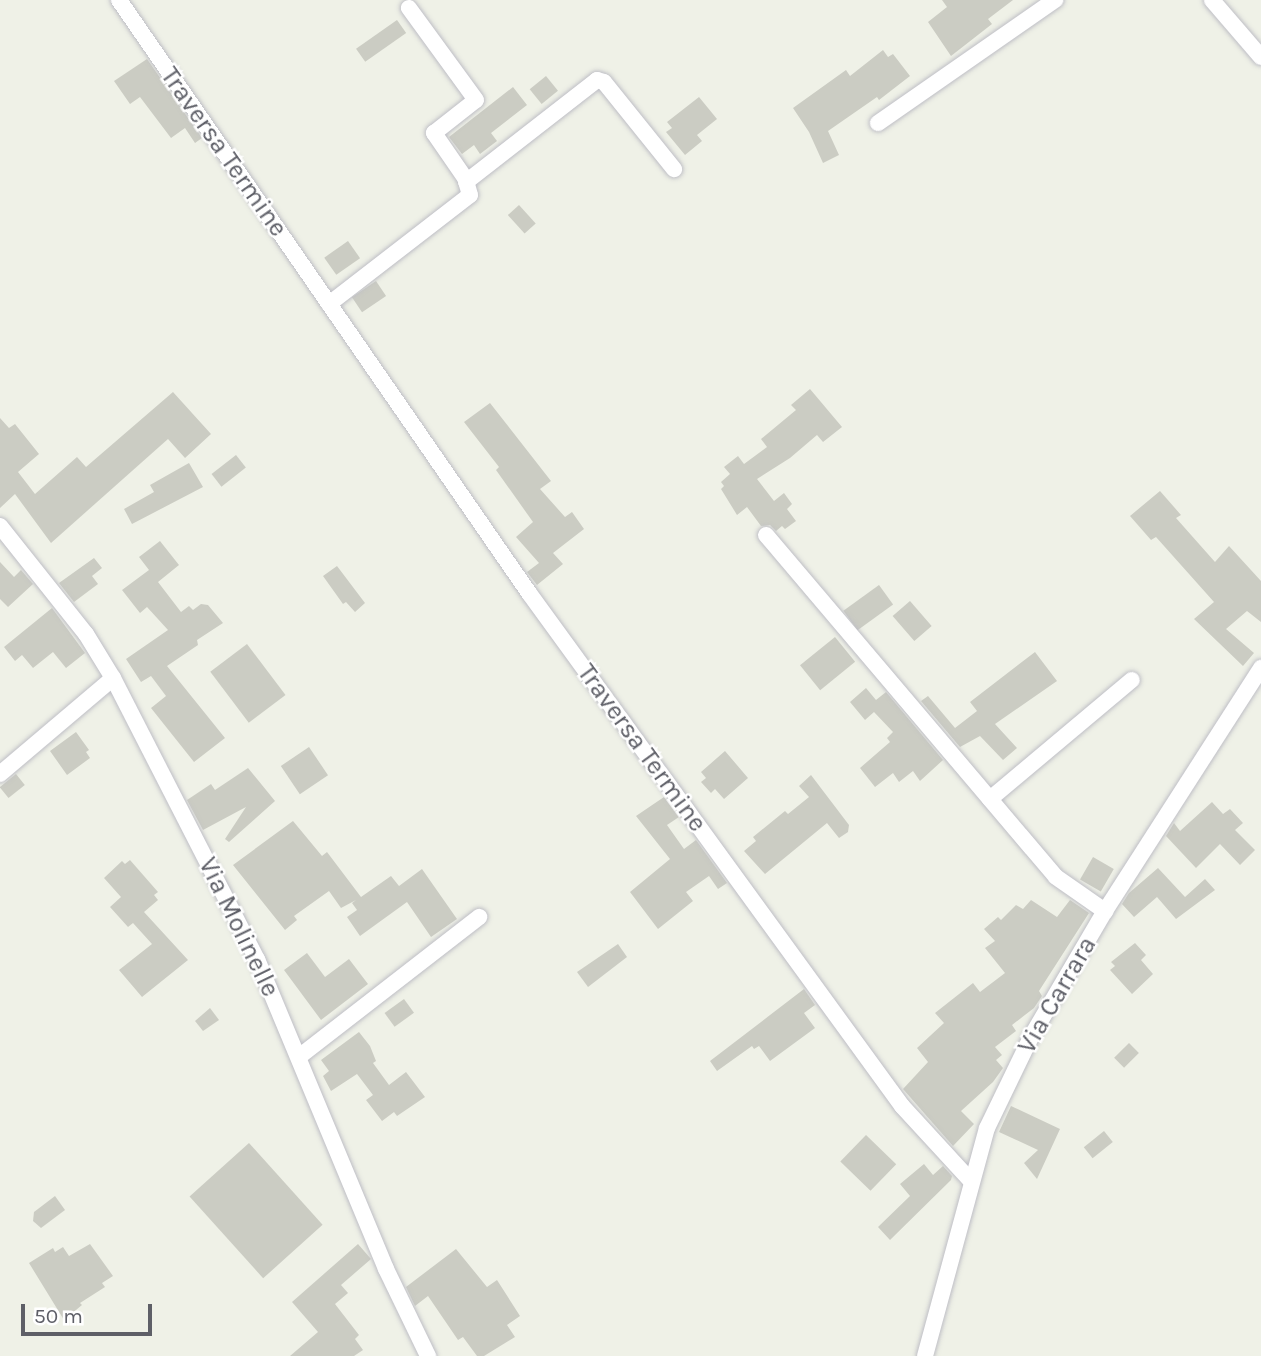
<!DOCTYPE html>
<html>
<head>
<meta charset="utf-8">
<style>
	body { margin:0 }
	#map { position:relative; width:1261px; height:1356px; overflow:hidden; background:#eff1e7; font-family:Karla,sans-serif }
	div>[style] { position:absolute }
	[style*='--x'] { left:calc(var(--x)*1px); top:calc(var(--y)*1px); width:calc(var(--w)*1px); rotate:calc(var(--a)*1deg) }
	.building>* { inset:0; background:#cbccc3; transform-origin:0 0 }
	.roads { filter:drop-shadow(0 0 2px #bebec5) drop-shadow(0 0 2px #bebec5) }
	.street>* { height:16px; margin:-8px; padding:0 8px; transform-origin:8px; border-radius:8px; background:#fff }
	span { translate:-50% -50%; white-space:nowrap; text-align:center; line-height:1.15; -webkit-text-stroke:5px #fff; paint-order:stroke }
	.street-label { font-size:26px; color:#5e5f67 }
	.scale { position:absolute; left:21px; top:1304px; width:131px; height:32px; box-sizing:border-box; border:4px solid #5e5f67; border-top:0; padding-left:9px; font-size:21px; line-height:24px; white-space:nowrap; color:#5e5f67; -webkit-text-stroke:5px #fff; paint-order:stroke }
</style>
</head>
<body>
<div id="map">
	<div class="building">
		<div style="clip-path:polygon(942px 0,1013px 0,988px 19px,992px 24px,951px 56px,928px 22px,947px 7px)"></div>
		<div style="left:397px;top:20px;width:16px;height:50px;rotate:55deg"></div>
		<div style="clip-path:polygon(883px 50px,888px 57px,893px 54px,910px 76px,879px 100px,877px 97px,828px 131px,839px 155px,823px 163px,809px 132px,793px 108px,846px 70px,850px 76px)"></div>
		<div style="clip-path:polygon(147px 59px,202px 138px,195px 143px,185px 128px,171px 138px,140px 97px,130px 104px,114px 81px)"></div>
		<div style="left:546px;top:76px;width:19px;height:21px;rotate:51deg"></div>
		<div style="clip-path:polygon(513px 87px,527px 105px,491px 133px,497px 141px,480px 154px,474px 145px,462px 154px,449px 137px)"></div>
		<div style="clip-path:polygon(699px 97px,717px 119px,697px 135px,702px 141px,685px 155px,666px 132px,672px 128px,667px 122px)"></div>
		<div style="left:519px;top:205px;width:25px;height:15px;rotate:48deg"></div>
		<div style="left:348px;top:241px;width:21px;height:29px;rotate:55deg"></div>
		<div style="left:376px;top:281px;width:18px;height:29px;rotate:56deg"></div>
		<div style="clip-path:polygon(810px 389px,842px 427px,823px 442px,817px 435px,790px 458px,757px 479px,774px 501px,784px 493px,792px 504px,787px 509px,796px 521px,785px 529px,782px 526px,776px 531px,770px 525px,761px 526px,747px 507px,737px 515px,721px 489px,724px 486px,721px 482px,730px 474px,724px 467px,738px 456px,744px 464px,767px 447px,761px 439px,796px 410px,791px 405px)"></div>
		<div style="clip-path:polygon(173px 392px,211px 434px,185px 458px,168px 439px,51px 543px,15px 494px,0 508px,0 418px,9px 428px,15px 424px,39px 454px,18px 472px,35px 494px,77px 457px,86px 467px)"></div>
		<div style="clip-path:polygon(490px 403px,551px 481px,540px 489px,565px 517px,572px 512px,584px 529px,553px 553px,563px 564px,537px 585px,527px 572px,539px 563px,516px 537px,533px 522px,496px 470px,499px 467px,464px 422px)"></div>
		<div style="left:236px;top:455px;width:16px;height:31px;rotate:52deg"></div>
		<div style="clip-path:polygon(189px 463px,203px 487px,132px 524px,124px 509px,154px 492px,150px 485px)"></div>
		<div style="clip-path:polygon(1160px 491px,1181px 515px,1176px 518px,1215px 562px,1229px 546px,1261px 581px,1261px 622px,1247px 611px,1226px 629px,1254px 653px,1243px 666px,1194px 619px,1214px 602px,1156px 537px,1151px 540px,1130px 516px)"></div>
		<div style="clip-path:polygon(160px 541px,179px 565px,158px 582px,181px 612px,189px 606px,193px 610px,201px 604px,208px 605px,223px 623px,197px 640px,198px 645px,167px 666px,225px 738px,194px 762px,151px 708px,166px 696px,151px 676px,141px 682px,126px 659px,168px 630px,147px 607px,140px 613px,122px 590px,149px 570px,139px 557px)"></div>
		<div style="clip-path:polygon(94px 558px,102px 568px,92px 576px,98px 584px,74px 602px,59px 583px)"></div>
		<div style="clip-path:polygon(0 562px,14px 577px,21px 570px,33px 584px,8px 607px,0 599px)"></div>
		<div style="clip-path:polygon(337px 566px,365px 603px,355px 612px,346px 602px,343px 604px,323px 576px)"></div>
		<div style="left:879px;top:585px;width:24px;height:44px;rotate:54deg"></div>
		<div style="left:910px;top:601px;width:33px;height:23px;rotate:49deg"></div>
		<div style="clip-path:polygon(52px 608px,85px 653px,66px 668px,53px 652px,33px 668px,22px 655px,15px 661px,4px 647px)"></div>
		<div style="left:835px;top:637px;width:32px;height:45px;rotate:51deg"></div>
		<div style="left:247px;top:644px;width:64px;height:46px;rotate:53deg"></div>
		<div style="clip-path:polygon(1035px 652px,1057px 681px,995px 724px,1017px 748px,1003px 760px,980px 736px,960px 747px,921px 701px,928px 696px,955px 728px,977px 711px,970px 702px)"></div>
		<div style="clip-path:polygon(866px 688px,876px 700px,886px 692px,943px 760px,920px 781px,913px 771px,899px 782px,893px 773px,875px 787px,860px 768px,890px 742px,887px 738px,893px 732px,874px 712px,865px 720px,850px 702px)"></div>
		<div style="clip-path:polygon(76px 732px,89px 750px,86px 752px,90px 758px,67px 775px,50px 751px)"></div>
		<div style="left:309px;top:747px;width:34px;height:34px;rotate:56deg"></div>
		<div style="clip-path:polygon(725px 751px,748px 778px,724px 799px,715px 789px,711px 793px,701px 782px,706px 778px,701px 772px)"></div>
		<div style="clip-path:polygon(248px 768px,275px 801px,229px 842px,225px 839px,246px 807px,203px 830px,187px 800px,211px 784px,215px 790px)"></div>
		<div style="left:16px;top:774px;width:14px;height:21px;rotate:51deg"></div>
		<div style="clip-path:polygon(811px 775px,849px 825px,848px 832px,839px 838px,827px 823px,765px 874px,744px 851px,756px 841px,753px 837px,785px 811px,788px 814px,809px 797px,799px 786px)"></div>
		<div style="clip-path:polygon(664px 797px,679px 817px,667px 825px,684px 849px,696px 840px,727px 883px,718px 889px,709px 876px,686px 892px,693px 901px,658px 929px,630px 892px,670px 859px,636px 816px)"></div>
		<div style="clip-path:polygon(1212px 802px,1223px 814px,1230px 809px,1243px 823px,1235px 830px,1255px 850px,1240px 865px,1220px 844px,1196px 868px,1166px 836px,1174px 823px,1180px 831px)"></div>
		<div style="clip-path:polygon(293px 821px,322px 856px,327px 852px,361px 897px,391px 876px,399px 886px,422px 869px,457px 919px,431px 937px,407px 902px,360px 936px,347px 917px,357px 910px,352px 903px,356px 900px,341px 908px,329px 891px,294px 916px,297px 920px,285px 930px,233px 865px)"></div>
		<div style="left:1093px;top:857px;width:24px;height:26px;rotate:30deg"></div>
		<div style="clip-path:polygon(130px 860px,158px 892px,154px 895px,158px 900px,144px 912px,188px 960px,142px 997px,119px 970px,152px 944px,133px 923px,128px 927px,110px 907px,121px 897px,104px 878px,122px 861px,125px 864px)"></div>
		<div style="clip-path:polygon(1158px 868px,1185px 897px,1205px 879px,1215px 890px,1176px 919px,1157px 897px,1134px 917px,1122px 904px,1129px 893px)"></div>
		<div style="clip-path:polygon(1031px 900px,1057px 917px,1070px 900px,1089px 913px,1039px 991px,1042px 996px,1034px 1008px,1012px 1025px,1016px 1031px,995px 1047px,1002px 1055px,996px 1060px,1003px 1068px,993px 1082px,961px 1111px,974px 1124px,953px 1146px,903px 1089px,928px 1062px,917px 1048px,944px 1023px,935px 1013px,973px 983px,980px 992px,1005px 973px,985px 948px,995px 941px,984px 929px,998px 917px,1001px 920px,1016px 905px,1023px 909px)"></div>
		<div style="clip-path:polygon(1135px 943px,1146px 955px,1141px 960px,1153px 974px,1132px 994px,1110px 970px,1115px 966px,1111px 962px)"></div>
		<div style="clip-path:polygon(618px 944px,627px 957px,588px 987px,577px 972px)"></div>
		<div style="clip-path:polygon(307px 953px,325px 977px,349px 959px,368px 984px,321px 1020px,284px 970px)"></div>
		<div style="clip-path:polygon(804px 989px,815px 1005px,804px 1013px,815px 1028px,770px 1061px,759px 1046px,754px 1049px,752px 1046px,717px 1071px,710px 1061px)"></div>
		<div style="left:404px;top:999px;width:17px;height:24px;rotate:54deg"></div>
		<div style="clip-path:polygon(210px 1008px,219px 1020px,203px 1031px,195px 1021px)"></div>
		<div style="clip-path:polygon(359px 1032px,370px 1046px,376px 1061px,373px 1063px,389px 1085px,406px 1072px,425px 1097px,397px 1116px,394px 1112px,382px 1121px,366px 1100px,373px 1095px,357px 1074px,331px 1091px,323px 1076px,329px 1071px,321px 1060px)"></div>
		<div style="left:1129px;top:1043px;width:14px;height:21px;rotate:45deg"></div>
		<div style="clip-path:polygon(1011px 1106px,1060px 1129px,1037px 1179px,1024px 1163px,1038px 1150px,999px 1132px)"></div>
		<div style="left:1104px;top:1131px;width:14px;height:26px;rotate:51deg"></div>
		<div style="left:866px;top:1135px;width:42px;height:37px;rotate:44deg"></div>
		<div style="left:249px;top:1143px;width:110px;height:80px;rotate:48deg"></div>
		<div style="clip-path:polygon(924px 1164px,933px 1175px,943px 1166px,952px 1176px,951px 1180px,890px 1240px,878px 1227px,910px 1196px,900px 1184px)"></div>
		<div style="clip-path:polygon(55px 1196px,65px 1210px,41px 1228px,33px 1221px,34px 1212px)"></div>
		<div style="clip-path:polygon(90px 1244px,113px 1276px,102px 1283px,105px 1287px,80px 1303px,82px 1305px,64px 1320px,29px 1263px,53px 1248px,55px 1252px,63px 1247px,69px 1256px)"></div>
		<div style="clip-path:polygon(358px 1244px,371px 1259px,341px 1285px,348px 1293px,335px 1304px,359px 1335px,355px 1339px,363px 1350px,354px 1356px,290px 1356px,318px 1332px,292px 1302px)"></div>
		<div style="clip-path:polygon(456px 1249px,487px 1287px,497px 1280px,520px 1316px,507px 1325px,515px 1337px,484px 1356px,477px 1356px,463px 1337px,458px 1340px,428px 1296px,415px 1306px,406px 1287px)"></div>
	</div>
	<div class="roads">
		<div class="street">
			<div style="--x:119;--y:0;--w:721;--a:55.34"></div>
			<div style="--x:529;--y:593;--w:634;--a:53.98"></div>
			<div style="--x:902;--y:1106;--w:100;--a:47.4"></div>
			<div style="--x:1212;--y:0;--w:75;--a:49.3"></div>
			<div style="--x:878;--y:123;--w:216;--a:-34.8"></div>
			<div style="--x:466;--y:182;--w:166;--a:-37.9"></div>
			<div style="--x:597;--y:80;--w:7;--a:16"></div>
			<div style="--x:604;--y:82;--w:112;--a:51.2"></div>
			<div style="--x:329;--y:304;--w:178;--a:-37.7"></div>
			<div style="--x:470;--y:195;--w:18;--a:-106"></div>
			<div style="--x:465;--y:178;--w:55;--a:-124.6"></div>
			<div style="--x:434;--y:133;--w:53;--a:-38.2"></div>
			<div style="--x:476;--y:100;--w:114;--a:-126.1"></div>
			<div style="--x:0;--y:526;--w:138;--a:51.5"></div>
			<div style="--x:86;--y:634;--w:52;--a:58.5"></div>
			<div style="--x:113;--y:678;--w:316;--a:62.9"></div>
			<div style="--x:257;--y:959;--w:336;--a:67.4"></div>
			<div style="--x:386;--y:1269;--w:97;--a:64.2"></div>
			<div style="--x:766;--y:535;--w:448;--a:49.7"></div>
			<div style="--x:1056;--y:877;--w:60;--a:34.8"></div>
			<div style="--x:0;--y:774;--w:148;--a:-40.3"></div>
			<div style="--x:990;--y:799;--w:185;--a:-40"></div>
			<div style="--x:300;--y:1056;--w:227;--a:-37.8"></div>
			<div style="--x:925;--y:1356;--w:236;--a:-74.8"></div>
			<div style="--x:987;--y:1128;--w:101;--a:-64.2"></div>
			<div style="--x:1031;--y:1037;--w:146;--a:-59.6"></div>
			<div style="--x:1105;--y:911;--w:289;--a:-57.3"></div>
		</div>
	</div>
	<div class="street-label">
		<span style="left:224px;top:152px;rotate:55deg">Traversa Termine</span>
		<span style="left:642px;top:748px;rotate:54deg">Traversa Termine</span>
		<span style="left:239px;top:927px;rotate:64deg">Via Molinelle</span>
		<span style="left:1057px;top:995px;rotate:-60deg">Via Carrara</span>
	</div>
	<div class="scale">50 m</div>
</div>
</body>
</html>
